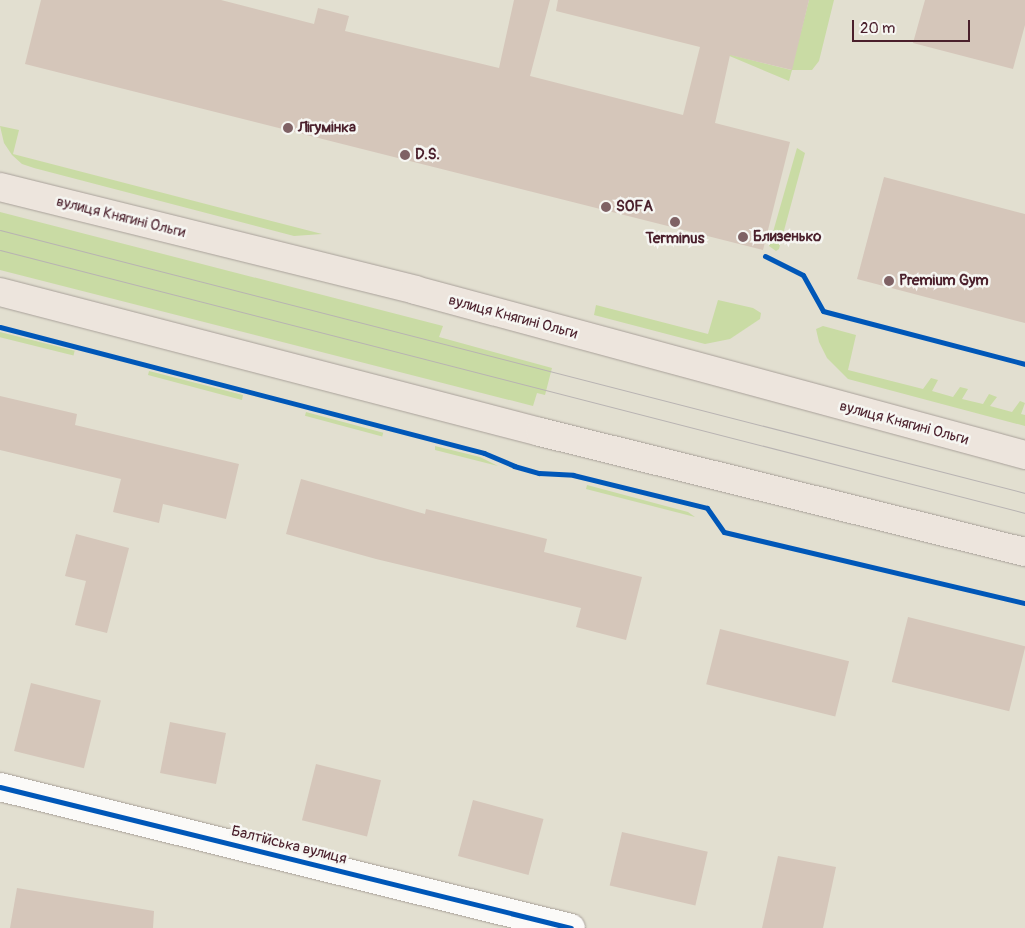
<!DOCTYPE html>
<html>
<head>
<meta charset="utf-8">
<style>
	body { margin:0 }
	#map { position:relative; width:1025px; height:928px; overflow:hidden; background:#e2dfd0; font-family:Pangolin,sans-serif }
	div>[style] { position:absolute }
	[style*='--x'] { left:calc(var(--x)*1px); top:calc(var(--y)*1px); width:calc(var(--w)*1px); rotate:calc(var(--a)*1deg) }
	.green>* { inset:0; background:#c9dba4; transform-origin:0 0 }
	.building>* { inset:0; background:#d5c6ba; transform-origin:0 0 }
	.roads { filter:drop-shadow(0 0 1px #a8a099) drop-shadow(0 0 1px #a8a099) }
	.minor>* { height:28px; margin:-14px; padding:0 14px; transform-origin:14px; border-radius:14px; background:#fbfaf8 }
	.major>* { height:28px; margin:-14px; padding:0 14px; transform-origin:14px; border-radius:14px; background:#ede5dd }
	.tram>* { height:1px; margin:-0.5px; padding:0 0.5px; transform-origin:0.5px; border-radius:0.5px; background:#b8b3b2 }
	.cycleway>* { height:5px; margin:-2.5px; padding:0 2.5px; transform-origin:2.5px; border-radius:2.5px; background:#0057b8 }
	.dots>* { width:14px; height:14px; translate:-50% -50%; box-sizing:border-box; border:2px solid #f6f6f2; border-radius:50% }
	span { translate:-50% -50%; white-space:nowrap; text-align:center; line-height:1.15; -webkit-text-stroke:5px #f6f6f2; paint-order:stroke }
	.poi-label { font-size:15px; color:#4a1f2b; font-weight:700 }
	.left { translate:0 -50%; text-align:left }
	.street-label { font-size:15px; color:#4a1f2b }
	.scale { position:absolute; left:852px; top:20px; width:118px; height:22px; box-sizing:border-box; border:2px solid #4a1f2b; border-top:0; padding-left:6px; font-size:15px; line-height:18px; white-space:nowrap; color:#4a1f2b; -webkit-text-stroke:4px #f6f6f2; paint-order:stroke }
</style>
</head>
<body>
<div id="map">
	<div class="green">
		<div style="clip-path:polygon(809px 0,834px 0,819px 61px,812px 70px,792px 70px,789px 81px,720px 52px,791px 70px)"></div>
		<div style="clip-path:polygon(0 126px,19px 130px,13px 154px,322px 234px,294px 236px,34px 168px,22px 164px,12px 155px,4px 143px)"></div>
		<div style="clip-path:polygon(797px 148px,805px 153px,779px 249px,776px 251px,769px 246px)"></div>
		<div style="clip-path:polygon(0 212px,443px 326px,439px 337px,552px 368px,545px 395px,537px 393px,533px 406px,0 270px)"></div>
		<div style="clip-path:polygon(718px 300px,753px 308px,761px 313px,760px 319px,730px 339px,705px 344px,594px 315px,596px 305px,708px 334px)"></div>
		<div style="clip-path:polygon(823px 326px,856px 335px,848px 370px,923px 389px,931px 378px,938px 380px,932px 391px,953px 397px,960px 387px,968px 389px,962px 399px,983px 404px,989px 394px,997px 397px,990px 406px,1012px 412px,1020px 401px,1025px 403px,1021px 414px,1025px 415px,1025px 426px,848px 379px,827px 358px,819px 342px,816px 329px)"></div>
		<div style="left:0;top:332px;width:77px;height:5px;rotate:14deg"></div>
		<div style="clip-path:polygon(149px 371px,243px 395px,242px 400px,148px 375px)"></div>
		<div style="left:306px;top:412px;width:80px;height:4px;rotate:15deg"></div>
		<div style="clip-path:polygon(435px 446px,480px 457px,498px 466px,435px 450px)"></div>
		<div style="clip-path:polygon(587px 485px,688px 512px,695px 517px,586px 489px)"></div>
	</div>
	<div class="building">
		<div style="clip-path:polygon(41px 0,221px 0,314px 24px,318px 8px,349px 16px,345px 31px,499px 68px,514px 0,550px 0,530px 76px,683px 115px,700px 47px,556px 11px,558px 0,809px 0,792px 70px,730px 55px,715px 123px,790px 142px,763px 250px,25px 64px)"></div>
		<div style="clip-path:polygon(925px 0,1025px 0,1025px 25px,1013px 69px,913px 43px)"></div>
		<div style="clip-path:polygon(884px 177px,1025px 214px,1025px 323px,857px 279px)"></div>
		<div style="clip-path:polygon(0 396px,77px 414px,75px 425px,239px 464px,226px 519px,163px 504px,159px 523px,113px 512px,121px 479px,0 450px)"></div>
		<div style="clip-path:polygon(301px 479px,425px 514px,426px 509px,547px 539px,544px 552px,642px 577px,626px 640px,576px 627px,581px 608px,376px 559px,286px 534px)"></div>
		<div style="clip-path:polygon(76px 534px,129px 548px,107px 633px,75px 625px,86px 581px,65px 576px)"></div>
		<div style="left:908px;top:617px;width:121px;height:67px;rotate:14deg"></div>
		<div style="left:720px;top:629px;width:133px;height:57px;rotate:14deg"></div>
		<div style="left:31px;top:683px;width:72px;height:70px;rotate:14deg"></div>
		<div style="left:170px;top:722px;width:57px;height:52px;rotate:11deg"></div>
		<div style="left:316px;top:764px;width:67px;height:58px;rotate:14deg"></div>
		<div style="left:473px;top:800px;width:73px;height:58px;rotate:15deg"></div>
		<div style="left:622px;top:832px;width:88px;height:55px;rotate:13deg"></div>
		<div style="clip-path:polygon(778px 856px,836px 867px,823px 928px,762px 928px)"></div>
		<div style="clip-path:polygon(17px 888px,154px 911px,153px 928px,10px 928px)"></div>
	</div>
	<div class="roads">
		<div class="minor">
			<div style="--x:0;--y:787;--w:588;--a:13.87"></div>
		</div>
		<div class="major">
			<div style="--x:0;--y:187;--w:428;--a:13.9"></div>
			<div style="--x:415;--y:290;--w:632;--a:15.14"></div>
			<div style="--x:0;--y:292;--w:558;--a:14.53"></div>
			<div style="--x:540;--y:432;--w:500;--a:13.9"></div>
		</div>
	</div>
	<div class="tram">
		<div style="--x:0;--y:230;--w:1058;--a:14.39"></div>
		<div style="--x:0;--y:250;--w:1058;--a:14.39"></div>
	</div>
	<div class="cycleway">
		<div style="--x:765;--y:256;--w:42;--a:26.6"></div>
		<div style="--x:803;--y:275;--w:41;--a:60.9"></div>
		<div style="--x:823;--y:311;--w:209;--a:14.7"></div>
		<div style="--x:0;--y:327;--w:500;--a:14.59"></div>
		<div style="--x:484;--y:453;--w:33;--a:23"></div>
		<div style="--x:514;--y:466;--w:26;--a:16"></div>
		<div style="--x:539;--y:473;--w:34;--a:3"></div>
		<div style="--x:573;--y:475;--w:138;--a:13.8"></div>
		<div style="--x:707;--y:508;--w:29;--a:55"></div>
		<div style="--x:724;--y:532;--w:309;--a:13.3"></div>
		<div style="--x:0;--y:787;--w:588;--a:13.87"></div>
	</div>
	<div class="dots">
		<div style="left:288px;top:128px;background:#7f6265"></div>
		<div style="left:405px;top:155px;background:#7f6265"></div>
		<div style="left:606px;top:207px;background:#7f6265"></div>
		<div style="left:675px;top:222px;background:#7f6265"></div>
		<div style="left:743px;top:237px;background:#7f6265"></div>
		<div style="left:889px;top:281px;background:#7f6265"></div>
	</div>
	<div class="poi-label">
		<span class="left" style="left:298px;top:128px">Лігумінка</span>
		<span class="left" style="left:415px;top:155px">D.S.</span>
		<span class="left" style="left:616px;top:207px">SOFA</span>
		<span class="left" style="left:753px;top:237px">Близенько</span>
		<span style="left:675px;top:239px">Terminus</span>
		<span class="left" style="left:899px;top:281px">Premium Gym</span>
	</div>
	<div class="street-label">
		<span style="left:121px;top:217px;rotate:14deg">вулиця Княгині Ольги</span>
		<span style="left:513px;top:317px;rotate:15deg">вулиця Княгині Ольги</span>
		<span style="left:904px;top:423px;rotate:15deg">вулиця Княгині Ольги</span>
		<span style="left:289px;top:845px;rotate:14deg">Балтійська вулиця</span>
	</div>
	<div class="scale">20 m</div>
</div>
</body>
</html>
